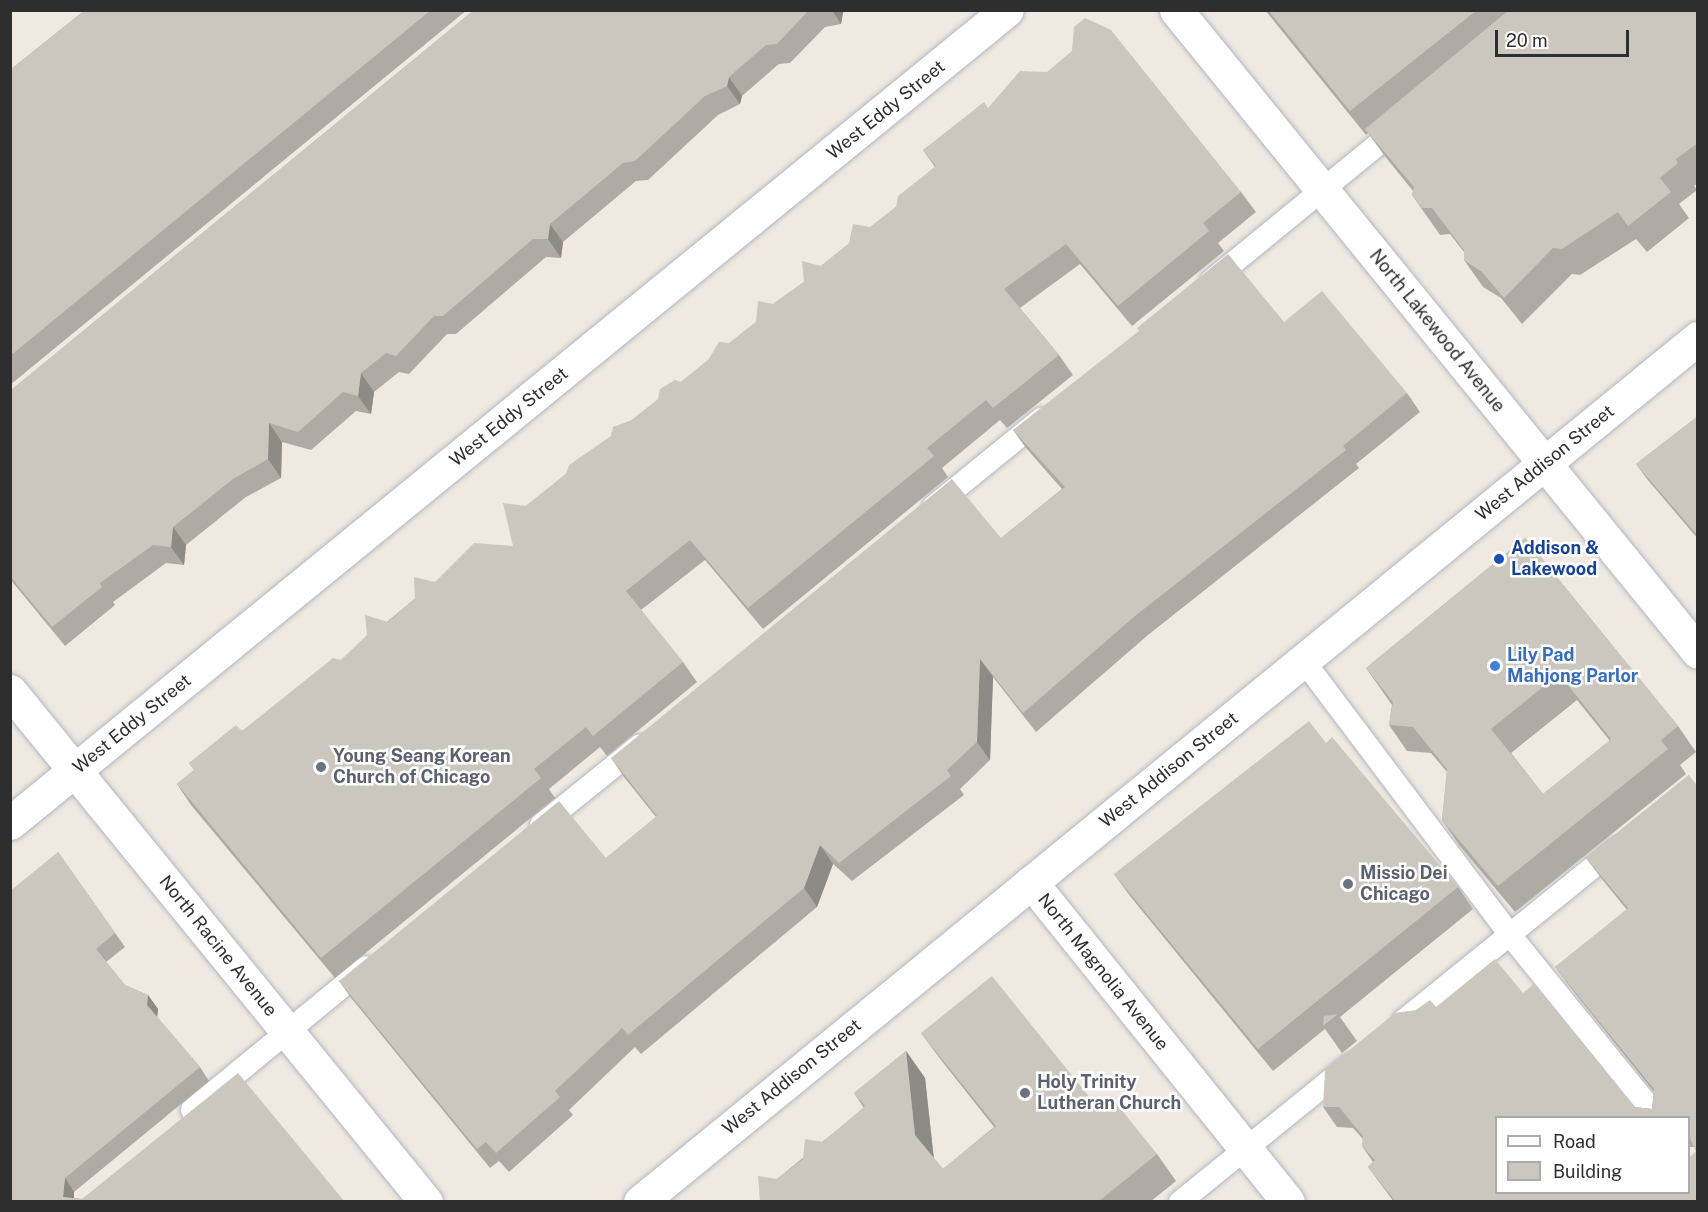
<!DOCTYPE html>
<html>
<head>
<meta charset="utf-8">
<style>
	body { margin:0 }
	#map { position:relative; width:1708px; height:1212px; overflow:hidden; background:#efe9e1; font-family:"Public Sans",sans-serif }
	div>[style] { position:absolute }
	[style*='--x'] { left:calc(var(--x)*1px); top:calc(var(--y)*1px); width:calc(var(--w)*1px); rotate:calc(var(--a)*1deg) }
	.roads { filter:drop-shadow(0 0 2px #b4b7c1) drop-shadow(0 0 2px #b4b7c1) }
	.service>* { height:22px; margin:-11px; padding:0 11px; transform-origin:11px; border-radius:11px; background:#fff }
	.minor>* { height:33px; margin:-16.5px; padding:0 16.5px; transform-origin:16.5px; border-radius:16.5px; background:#fff }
	.tertiary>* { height:33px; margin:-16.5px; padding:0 16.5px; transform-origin:16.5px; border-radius:16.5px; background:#fff }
	.wall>* { inset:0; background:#afaba4 }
	.shaded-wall>* { inset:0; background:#8e8b86 }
	.building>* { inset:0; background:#cbc7bf }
	.dots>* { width:16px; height:16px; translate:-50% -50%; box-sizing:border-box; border:3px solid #fff; border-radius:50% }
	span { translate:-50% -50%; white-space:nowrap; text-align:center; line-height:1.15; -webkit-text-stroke:5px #fff; paint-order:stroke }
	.street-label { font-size:18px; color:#2e2e2e }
	.transit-label { font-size:18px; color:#164399; font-weight:700 }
	.left { translate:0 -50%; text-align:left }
	.shop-label { font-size:18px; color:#366cbe; font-weight:700 }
	.worship-label { font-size:18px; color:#5b616d; font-weight:700 }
	.frame { position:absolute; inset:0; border:12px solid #2e2e2e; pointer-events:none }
	.legend { position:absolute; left:1495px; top:1116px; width:195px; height:78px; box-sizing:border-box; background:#fff; border:2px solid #ababab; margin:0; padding:8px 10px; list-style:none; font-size:18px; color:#2e2e2e }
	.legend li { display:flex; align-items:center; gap:12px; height:30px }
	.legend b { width:30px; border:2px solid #ababab }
	.scale { position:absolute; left:1495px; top:30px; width:134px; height:27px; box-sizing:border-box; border:3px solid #2e2e2e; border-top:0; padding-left:8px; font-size:18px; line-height:21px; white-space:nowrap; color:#2e2e2e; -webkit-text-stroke:4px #fff; paint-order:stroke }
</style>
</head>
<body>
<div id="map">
	<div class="roads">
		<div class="service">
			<div style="--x:1211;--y:281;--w:243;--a:-39.3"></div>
			<div style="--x:934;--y:506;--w:138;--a:-39.1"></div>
			<div style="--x:1303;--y:660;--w:344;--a:53"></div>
			<div style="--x:1510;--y:935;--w:235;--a:51"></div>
			<div style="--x:541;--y:825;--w:126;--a:-38.9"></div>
			<div style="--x:1403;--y:1021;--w:275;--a:-39"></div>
			<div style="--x:192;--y:1110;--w:225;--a:-39.4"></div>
			<div style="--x:1180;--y:1202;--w:218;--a:-39"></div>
		</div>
		<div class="minor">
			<div style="--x:1176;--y:10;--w:827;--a:50.89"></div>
			<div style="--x:10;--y:823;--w:1286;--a:-39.2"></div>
			<div style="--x:1031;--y:882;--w:410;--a:51.2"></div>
		</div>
		<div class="tertiary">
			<div style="--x:10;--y:691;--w:659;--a:50.85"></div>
			<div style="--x:640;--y:1202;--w:1366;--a:-39.24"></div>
		</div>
	</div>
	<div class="wall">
		<div style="clip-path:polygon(85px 10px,467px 10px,10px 385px,10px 70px)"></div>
		<div style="clip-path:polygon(474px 10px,846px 10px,843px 13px,841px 24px,825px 27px,790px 63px,779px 64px,742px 96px,740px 104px,718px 115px,648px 180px,636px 181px,563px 242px,561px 258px,546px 257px,456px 334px,447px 334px,409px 374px,399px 372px,374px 392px,371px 414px,356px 411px,311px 450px,282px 442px,281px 478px,246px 497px,186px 545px,184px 565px,166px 563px,113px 602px,115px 605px,65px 646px,10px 579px,10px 391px)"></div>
		<div style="clip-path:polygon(1265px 10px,1698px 10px,1698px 183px,1694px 186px,1697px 190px,1679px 204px,1689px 218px,1647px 252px,1636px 239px,1580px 275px,1572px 274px,1522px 324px,1501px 298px,1483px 287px,1464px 260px,1464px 252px,1450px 234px,1440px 235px,1412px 195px,1413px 191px,1384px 155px,1368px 133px,1366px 135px)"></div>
		<div style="clip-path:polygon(988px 108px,1241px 192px,1256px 212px,1218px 243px,1224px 251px,1132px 326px,1080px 264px,1020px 308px,1059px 355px,1073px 375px,1007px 428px,1000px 420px,942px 468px,948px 477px,763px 629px,705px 560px,641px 610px,683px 662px,697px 682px,607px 756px,600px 747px,549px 789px,555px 798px,335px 978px,191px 805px,177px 784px,194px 770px,189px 763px,242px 731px,341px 660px,435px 582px,513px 546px,526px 506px,566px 474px,632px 420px,681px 382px,756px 322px,773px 304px,804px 282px,821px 266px,896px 207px,935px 167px,923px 150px)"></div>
		<div style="clip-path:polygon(1284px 322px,1407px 393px,1420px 412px,1356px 464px,1359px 468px,1148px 635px,1036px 732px,993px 677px,990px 760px,960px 789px,964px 795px,852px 881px,833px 864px,817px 907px,641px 1054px,635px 1047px,569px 1110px,573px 1115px,509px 1172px,499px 1161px,490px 1168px,352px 999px,339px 981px,606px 858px,656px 817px,624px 777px,611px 758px,1001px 538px,1062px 489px,1026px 448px,1013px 430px)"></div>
		<div style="clip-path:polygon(1698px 416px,1698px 539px,1647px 479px,1636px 464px)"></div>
		<div style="clip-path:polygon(evenodd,1525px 538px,1678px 726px,1696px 752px,1680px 765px,1686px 774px,1515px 912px,1460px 846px,1442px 820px,1447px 772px,1431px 753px,1407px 751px,1389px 725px,1392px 705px,1366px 668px,1525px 538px,1577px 700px,1610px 741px,1543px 794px,1511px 753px,1577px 700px)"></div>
		<div style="clip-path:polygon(1326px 743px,1458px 887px,1473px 909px,1340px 1017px,1357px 1041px,1342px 1053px,1325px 1029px,1273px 1071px,1130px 896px,1114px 874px)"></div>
		<div style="clip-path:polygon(evenodd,1689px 775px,1698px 1202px,1394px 1202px,1368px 1167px,1373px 1162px,1362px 1146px,1363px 1139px,1353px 1128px,1337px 1127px,1323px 1107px,1436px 1007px,1523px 993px,1634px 1107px,1652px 1109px,1654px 1092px,1570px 987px,1555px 967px,1627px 910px,1601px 878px,1586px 858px,1689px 775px,1497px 1118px,1689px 1118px,1689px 1147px,1694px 1147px,1696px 1151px,1689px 1192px,1497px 1118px)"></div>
		<div style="clip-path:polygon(58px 852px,125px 947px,106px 962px,125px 985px,148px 995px,158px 1009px,157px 1017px,200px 1067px,209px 1081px,74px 1192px,74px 1198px,82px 1199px,10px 1202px)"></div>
		<div style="clip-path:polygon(921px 1033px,1099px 1109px,1157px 1154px,1176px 1181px,1150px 1202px,760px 1202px,777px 1179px,864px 1108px,854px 1093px,906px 1051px,925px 1078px,934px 1158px,943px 1169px,994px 1127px,941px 1060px)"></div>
	</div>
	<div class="shaded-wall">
		<div style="clip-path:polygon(832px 10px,841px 10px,843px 13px,841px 24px)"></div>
		<div style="clip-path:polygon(729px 77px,742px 96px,740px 104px,727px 86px)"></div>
		<div style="clip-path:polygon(550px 224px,563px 242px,561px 258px,548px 239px)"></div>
		<div style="clip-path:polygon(361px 373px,374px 392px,371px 414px,358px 396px)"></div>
		<div style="clip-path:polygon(269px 423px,282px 442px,281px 478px,268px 459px)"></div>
		<div style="clip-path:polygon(173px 527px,186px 545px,184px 565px,171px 547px)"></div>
		<div style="clip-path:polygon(980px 659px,993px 677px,990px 760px,977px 742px)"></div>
		<div style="clip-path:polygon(820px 845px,833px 864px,817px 907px,804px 888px)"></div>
		<div style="clip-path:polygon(148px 995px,158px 1009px,157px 1019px,147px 1005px)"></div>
		<div style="clip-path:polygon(906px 1051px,925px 1078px,934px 1162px,915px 1135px)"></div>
		<div style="clip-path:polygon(65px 1178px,74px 1192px,74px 1202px,63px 1197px)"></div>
	</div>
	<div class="building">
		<div style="clip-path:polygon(85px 10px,431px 10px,10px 356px,10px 70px)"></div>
		<div style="clip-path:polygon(474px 10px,809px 10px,777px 44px,766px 45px,729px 77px,727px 86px,705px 96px,635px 161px,623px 163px,550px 224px,548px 239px,533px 239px,443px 316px,434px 316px,396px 356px,386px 353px,361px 373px,358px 396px,343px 392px,298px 432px,269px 423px,268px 459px,233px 479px,173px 527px,171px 547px,153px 545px,100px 583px,102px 587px,52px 627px,10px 576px,10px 391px)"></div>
		<div style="clip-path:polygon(1268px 10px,1477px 10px,1350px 111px)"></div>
		<div style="clip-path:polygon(1509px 10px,1698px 10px,1698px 143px,1676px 159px,1678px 163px,1660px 178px,1671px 192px,1628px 226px,1618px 212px,1562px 249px,1553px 248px,1504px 298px,1482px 272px,1464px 260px,1464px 250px,1432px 208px,1422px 208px,1412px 195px,1414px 187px,1365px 129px)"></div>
		<div style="clip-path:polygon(1085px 18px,1111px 30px,1241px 192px,1203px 223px,1209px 231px,1118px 306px,1066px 244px,1004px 289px,1059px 355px,993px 408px,986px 400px,927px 448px,934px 456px,748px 608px,690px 540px,626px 591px,683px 662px,593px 736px,586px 727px,534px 769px,541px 778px,321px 958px,177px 784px,194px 770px,189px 763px,236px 725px,242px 731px,333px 658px,341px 660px,367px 635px,365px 615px,388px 622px,415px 599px,414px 577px,435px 582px,474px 543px,513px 546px,503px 503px,526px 506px,566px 474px,569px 465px,611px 436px,613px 427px,632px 420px,658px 399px,660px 389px,675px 380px,681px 382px,708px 360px,719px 342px,729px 343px,756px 322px,758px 301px,773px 304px,804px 282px,802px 261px,821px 266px,849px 243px,853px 224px,870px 227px,896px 207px,898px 196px,936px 166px,923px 150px,984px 102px,988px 108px,1020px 71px,1047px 72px,1072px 51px,1074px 27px)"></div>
		<div style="clip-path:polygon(1228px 254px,1284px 322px,1322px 291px,1407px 393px,1343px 446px,1346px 450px,1135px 616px,1023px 713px,980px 659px,977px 742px,947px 770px,951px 776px,839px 863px,820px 845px,804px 888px,628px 1035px,622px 1028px,555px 1091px,560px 1097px,496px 1153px,486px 1142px,477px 1149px,339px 981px,559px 801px,606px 858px,657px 816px,611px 758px,952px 479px,1001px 538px,1065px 487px,1013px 430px,1139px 331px,1137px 328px)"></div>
		<div style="clip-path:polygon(1698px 416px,1698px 536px,1636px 464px)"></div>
		<div style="clip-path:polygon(evenodd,1525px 538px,1678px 726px,1661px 740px,1668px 749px,1498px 886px,1442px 820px,1447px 769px,1413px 727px,1389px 725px,1393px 702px,1366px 668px,1525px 538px,1559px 674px,1611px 739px,1543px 794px,1491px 729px,1559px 674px)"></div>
		<div style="clip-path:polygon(1309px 721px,1326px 743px,1332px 737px,1458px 887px,1258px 1049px,1114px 874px)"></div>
		<div style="clip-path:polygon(evenodd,1689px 775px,1698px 787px,1698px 1202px,1396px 1202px,1368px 1167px,1375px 1160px,1362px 1146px,1363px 1136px,1339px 1107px,1323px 1107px,1325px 1070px,1395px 1013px,1416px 1010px,1430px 1000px,1436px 1007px,1495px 959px,1523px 993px,1534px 984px,1634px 1107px,1652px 1109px,1654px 1089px,1555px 967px,1628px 908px,1586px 858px,1689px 775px,1497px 1118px,1689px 1118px,1689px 1136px,1696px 1151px,1689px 1158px,1689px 1192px,1497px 1192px,1497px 1118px)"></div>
		<div style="clip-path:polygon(58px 852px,115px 933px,96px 949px,125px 985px,148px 995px,147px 1005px,200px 1067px,65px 1178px,63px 1197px,82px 1199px,238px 1073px,345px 1202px,10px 1202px,10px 891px)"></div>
		<div style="clip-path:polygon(992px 976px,1099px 1109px,1112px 1098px,1157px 1154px,1098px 1202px,760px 1202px,758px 1176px,777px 1179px,803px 1159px,805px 1139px,823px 1142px,865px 1106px,854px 1093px,906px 1051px,915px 1135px,943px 1169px,996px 1126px,921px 1033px)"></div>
		<div style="clip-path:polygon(1338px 1014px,1323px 1026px,1324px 1016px)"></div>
	</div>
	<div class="dots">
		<div style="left:1499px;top:559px;background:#1a4fb4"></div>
		<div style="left:1495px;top:666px;background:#3f7fe0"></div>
		<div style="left:321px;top:767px;background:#6b7280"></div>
		<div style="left:1348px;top:884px;background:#6b7280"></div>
		<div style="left:1025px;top:1093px;background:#6b7280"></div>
	</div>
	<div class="street-label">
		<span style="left:886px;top:110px;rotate:-39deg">West Eddy Street</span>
		<span style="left:1437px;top:331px;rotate:51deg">North Lakewood Avenue</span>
		<span style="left:509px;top:417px;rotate:-39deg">West Eddy Street</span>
		<span style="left:1545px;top:463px;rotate:-39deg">West Addison Street</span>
		<span style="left:132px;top:724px;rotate:-39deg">West Eddy Street</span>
		<span style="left:1169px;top:770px;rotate:-39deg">West Addison Street</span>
		<span style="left:218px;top:946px;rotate:51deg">North Racine Avenue</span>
		<span style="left:1103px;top:972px;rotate:51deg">North Magnolia Avenue</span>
		<span style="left:792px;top:1077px;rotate:-39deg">West Addison Street</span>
	</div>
	<div class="transit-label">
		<span class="left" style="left:1511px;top:559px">Addison &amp;<br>Lakewood</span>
	</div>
	<div class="shop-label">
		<span class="left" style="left:1507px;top:666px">Lily Pad<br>Mahjong Parlor</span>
	</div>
	<div class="worship-label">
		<span class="left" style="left:333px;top:767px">Young Seang Korean<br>Church of Chicago</span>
		<span class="left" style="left:1360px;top:884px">Missio Dei<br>Chicago</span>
		<span class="left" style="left:1037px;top:1093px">Holy Trinity<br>Lutheran Church</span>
	</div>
	<div class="frame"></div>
	<ul class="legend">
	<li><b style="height:8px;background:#fff"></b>Road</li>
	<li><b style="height:16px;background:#cbc7bf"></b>Building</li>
	</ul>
	<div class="scale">20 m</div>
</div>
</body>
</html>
